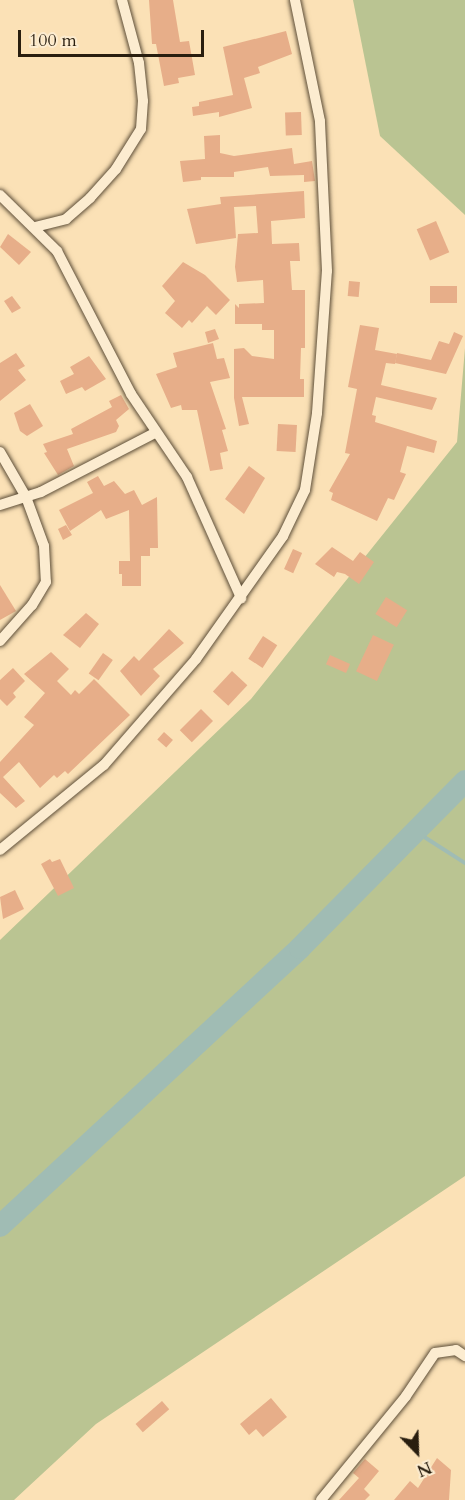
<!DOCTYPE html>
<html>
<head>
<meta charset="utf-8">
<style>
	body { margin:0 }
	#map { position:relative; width:465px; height:1500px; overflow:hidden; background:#fbe1b6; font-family:Cardo,serif }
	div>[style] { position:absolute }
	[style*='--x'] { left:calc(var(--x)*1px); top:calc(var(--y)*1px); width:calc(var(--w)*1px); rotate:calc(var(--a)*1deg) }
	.green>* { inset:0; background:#bac492 }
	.stream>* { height:4px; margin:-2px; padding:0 2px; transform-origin:2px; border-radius:2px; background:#a0bcb4 }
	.river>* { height:22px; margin:-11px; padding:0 11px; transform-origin:11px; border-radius:11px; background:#a0bcb4 }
	.building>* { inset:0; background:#e7ae89; transform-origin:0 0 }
	.roads { filter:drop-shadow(0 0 2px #5e4f39) drop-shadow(0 0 2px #5e4f39) }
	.minor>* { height:10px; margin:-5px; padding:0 5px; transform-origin:5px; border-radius:5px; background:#fcecd0 }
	span { translate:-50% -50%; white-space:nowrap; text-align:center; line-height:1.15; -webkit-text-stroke:5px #fcecd0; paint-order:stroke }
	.north { position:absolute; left:387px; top:1422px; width:60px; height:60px; -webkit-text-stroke:4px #fcecd0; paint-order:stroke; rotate:157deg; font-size:16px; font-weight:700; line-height:24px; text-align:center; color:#291e0f }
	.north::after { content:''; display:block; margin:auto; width:21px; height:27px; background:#291e0f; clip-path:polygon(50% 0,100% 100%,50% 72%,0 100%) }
	.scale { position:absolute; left:18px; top:30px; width:186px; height:27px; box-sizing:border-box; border:3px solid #291e0f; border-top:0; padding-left:8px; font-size:18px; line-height:21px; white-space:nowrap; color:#291e0f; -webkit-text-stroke:4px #fcecd0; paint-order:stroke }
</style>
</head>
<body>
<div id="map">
	<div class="green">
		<div style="clip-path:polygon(353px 0,465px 0,465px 215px,380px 136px)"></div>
		<div style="clip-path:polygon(465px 348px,465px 1176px,96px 1424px,14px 1500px,0 1500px,0 940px,251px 699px,457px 442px)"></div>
	</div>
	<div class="stream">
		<div style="--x:418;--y:833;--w:56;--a:32.6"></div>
	</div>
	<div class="river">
		<div style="--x:0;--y:1226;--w:409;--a:-42.8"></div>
		<div style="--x:300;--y:948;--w:235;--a:-45.3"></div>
	</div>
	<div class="building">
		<div style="clip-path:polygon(149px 0,173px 0,180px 42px,189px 41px,195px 75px,178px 78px,179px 83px,164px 86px,156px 44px,152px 44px)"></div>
		<div style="clip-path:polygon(286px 31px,292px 54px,258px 67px,260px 73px,244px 78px,252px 108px,219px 117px,219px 112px,193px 116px,192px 107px,199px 106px,199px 102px,233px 95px,223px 47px)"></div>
		<div style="left:301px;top:112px;width:23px;height:16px;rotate:88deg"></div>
		<div style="clip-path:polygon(220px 135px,220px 153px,234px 156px,292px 148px,294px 164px,312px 161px,315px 181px,304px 182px,304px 175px,270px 176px,268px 167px,234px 172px,234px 177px,201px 177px,201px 180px,183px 182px,180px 161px,205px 159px,204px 136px)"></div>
		<div style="clip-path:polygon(304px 191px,305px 218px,271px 221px,272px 244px,299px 243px,300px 261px,290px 261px,292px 290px,305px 290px,305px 348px,301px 348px,300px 379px,304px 379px,304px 397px,242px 397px,249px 424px,239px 426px,234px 398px,234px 349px,244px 348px,252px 356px,274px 359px,274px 330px,262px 330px,262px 324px,235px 324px,235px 304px,239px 308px,239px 304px,264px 303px,263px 280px,237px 282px,235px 267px,238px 234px,258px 233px,256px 206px,234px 207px,236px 238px,196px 244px,187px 209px,221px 204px,220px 197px)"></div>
		<div style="left:436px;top:221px;width:34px;height:21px;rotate:67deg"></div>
		<div style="clip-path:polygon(8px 234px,31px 252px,19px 265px,0 247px)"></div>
		<div style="clip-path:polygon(183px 262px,205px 275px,230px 300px,216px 315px,207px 306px,192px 323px,189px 320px,182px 328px,165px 313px,175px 301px,162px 286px)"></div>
		<div style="left:349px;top:281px;width:11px;height:15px;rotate:5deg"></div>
		<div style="left:430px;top:286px;width:27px;height:17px"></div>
		<div style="clip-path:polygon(12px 296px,21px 308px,12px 313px,4px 301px)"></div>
		<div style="clip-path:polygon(360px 325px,379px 328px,375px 350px,397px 354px,395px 364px,386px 363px,381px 385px,437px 398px,432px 410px,376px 397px,372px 415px,376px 416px,375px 422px,437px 441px,434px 453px,407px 446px,400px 472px,406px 474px,394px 500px,388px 498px,377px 521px,331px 500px,333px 493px,329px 491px,350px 454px,345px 453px,357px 389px,348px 387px)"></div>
		<div style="clip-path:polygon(215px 329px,219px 339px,208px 343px,205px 332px)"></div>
		<div style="clip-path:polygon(454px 332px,463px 336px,446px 374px,395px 363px,397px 353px,431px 360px,439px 341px,449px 344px)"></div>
		<div style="clip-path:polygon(213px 343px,217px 359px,224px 358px,230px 378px,210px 382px,226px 429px,222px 430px,228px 451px,220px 453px,223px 469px,210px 471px,197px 410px,182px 410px,181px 405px,171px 408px,156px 374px,177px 367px,173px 353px)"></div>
		<div style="clip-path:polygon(16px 353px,25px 366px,18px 370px,26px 380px,0 401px,0 363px)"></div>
		<div style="clip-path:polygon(89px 356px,106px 379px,85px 391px,82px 387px,66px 394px,60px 381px,74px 374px,70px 367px)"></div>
		<div style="clip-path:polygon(121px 395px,129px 409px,116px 420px,119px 426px,116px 432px,67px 449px,74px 466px,58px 475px,44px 453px,47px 452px,43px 444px,73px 434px,71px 429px,112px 407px,109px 401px)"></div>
		<div style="clip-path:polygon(30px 404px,43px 426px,27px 436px,20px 431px,14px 413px)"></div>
		<div style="left:278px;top:424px;width:19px;height:27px;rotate:3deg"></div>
		<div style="clip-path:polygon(249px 466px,265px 478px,244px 514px,225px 499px)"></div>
		<div style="clip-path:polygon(98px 476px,104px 486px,114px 481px,125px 494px,134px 490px,142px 505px,157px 497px,158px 548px,150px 548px,150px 556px,141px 556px,141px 586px,122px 586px,122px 574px,119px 574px,119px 561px,130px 561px,129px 510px,106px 519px,101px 510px,70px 531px,59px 510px,93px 493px,87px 482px)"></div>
		<div style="clip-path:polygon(66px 525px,72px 535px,63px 540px,58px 529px)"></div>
		<div style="clip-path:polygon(332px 547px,353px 561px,360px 552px,374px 562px,359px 584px,345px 574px,337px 572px,334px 577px,315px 564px)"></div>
		<div style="left:293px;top:549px;width:10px;height:22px;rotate:24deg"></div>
		<div style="clip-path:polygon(0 585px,16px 611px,0 620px)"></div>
		<div style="left:386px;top:597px;width:25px;height:20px;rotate:32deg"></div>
		<div style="clip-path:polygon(86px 613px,99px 624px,80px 648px,63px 635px)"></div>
		<div style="clip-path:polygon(169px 629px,184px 643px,153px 669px,160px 676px,141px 696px,120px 671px,134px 656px,139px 661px)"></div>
		<div style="left:373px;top:635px;width:23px;height:40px;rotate:25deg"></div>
		<div style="left:263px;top:636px;width:17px;height:27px;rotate:33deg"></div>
		<div style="clip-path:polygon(51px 652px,69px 669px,57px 681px,71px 695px,75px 690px,79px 694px,94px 679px,130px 715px,68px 774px,65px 771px,57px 778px,54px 775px,40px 788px,19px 762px,3px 777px,25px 801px,16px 808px,0 793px,0 762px,34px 725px,24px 717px,45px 693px,24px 674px)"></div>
		<div style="left:103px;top:653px;width:12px;height:25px;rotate:35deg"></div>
		<div style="left:330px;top:655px;width:22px;height:10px;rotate:24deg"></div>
		<div style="clip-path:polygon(13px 668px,25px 681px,13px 693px,16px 697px,7px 706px,0 699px,0 680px)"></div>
		<div style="left:232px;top:671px;width:21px;height:28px;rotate:43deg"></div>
		<div style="left:201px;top:709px;width:17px;height:30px;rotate:45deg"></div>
		<div style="left:164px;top:732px;width:12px;height:10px;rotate:42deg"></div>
		<div style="clip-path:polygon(50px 859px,52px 862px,60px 859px,74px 888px,58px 896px,41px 864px)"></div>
		<div style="clip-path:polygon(15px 890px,24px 909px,3px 919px,0 897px)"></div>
		<div style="clip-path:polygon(271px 1398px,287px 1417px,263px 1437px,256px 1429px,249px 1435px,240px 1424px)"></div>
		<div style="left:162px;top:1401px;width:11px;height:35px;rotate:49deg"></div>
		<div style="clip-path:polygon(437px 1458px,451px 1470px,449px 1500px,394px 1500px,410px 1481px,418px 1488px)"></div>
		<div style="clip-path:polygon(365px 1459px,379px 1471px,364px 1489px,370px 1495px,365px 1500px,339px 1500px,359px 1478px,353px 1473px)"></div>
	</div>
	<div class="roads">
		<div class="minor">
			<div style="--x:0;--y:195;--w:80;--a:44.5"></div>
			<div style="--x:57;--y:251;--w:161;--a:62.6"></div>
			<div style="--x:131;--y:394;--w:100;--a:56"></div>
			<div style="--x:187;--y:477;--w:133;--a:65.9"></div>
			<div style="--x:35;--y:227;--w:32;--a:-14"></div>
			<div style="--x:66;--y:219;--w:32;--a:-41"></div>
			<div style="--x:90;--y:198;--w:39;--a:-48"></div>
			<div style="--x:116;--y:169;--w:47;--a:-58"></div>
			<div style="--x:141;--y:129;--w:28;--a:-86"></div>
			<div style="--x:143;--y:101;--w:38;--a:-96"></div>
			<div style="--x:139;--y:63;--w:65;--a:-105.1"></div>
			<div style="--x:0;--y:452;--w:52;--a:60"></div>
			<div style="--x:26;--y:497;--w:52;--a:69.8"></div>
			<div style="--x:44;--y:546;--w:36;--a:87"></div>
			<div style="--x:46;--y:582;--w:27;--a:121"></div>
			<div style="--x:32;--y:605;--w:48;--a:131.6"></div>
			<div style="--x:0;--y:505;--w:43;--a:-17.6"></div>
			<div style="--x:41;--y:492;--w:128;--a:-27.4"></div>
			<div style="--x:0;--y:850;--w:134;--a:-39.3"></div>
			<div style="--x:104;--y:765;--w:140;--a:-49"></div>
			<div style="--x:196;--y:659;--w:151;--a:-54.7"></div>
			<div style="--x:283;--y:536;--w:51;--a:-64.4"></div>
			<div style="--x:305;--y:490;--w:78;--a:-81.1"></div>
			<div style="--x:317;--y:413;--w:142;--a:-86"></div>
			<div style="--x:327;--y:271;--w:150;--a:-92.7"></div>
			<div style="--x:320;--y:121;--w:124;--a:-101.7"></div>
			<div style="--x:321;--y:1500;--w:134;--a:-50.7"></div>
			<div style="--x:406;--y:1396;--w:52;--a:-56"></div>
			<div style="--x:435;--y:1353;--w:21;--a:-8"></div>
			<div style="--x:456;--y:1350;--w:11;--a:34"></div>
		</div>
	</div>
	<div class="north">N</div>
	<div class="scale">100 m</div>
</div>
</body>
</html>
